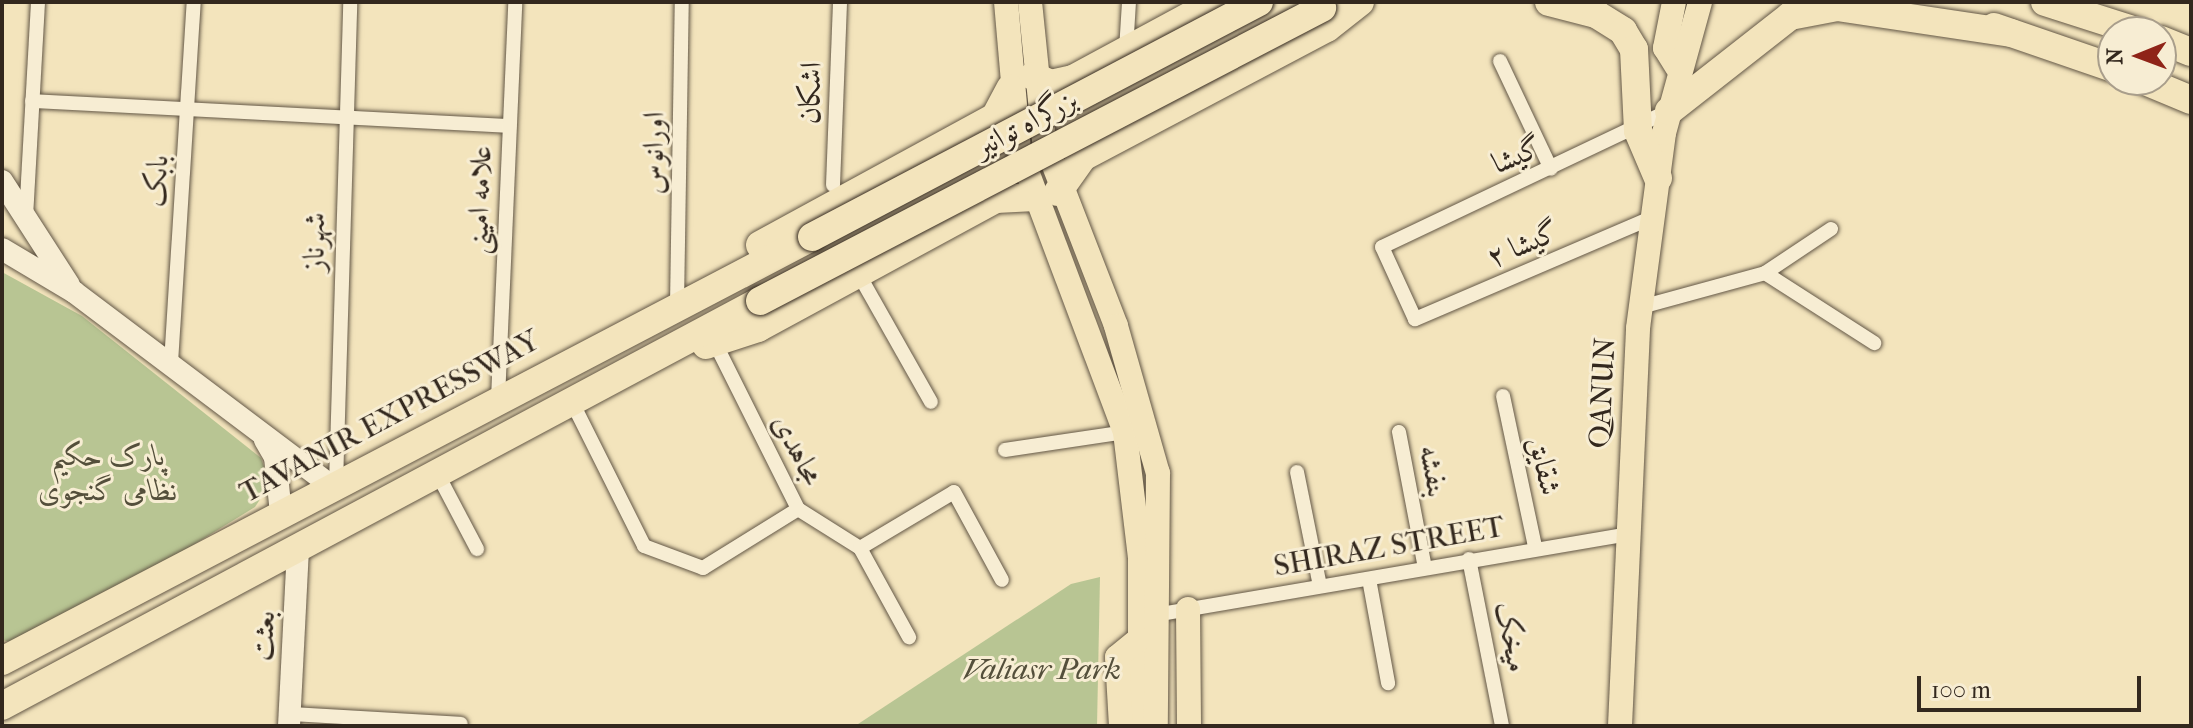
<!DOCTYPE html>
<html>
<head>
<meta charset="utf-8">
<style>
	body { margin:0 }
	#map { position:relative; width:2193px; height:728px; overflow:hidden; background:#f3e4bc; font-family:"IM FELL French Canon",Amiri,serif }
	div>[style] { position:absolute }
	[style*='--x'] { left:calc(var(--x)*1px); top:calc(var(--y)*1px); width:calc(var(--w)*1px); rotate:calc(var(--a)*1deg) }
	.green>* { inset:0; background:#b8c593 }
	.roads { filter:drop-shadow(0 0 2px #635746) drop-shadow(0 0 2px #635746) }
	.street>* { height:14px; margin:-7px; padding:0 7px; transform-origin:7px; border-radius:7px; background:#f7edd3 }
	.secondary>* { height:22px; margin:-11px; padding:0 11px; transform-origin:11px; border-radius:11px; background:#f7edd3 }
	.primary>* { height:24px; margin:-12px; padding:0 12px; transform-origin:12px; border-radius:12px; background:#f3e4bc }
	.highway>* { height:28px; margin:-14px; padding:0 14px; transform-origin:14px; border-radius:14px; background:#f3e4bc }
	.bridges { filter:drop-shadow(0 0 2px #33281e) drop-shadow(0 0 2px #33281e) }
	.highway-bridge>* { height:28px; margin:-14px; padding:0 14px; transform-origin:14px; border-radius:14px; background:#f3e4bc }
	span { translate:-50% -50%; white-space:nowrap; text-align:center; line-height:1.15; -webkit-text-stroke:6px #f7edd3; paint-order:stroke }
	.street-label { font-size:30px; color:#33281e }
	.park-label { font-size:30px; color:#544f3b; font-style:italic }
	.frame { position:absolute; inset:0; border:4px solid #33281e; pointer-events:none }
	.north { position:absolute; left:2097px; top:16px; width:80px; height:80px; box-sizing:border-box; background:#f7edd3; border:2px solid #a99e8b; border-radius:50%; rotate:269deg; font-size:22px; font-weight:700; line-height:32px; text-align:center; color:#33281e }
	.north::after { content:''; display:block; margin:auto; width:28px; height:36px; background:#8f2418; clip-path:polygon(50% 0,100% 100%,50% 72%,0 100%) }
	.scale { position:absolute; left:1917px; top:676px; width:224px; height:36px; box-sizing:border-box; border:4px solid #33281e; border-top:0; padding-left:10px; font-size:24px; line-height:28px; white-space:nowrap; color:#33281e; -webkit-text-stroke:6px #f7edd3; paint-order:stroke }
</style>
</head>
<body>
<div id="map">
	<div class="green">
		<div style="clip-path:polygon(2px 272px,82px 316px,261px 458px,270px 484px,255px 507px,159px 566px,11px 642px,2px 640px)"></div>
		<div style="clip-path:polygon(1100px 577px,1097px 726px,855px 726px,1071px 584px)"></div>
	</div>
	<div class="roads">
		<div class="street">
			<div style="--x:1126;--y:50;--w:48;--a:-86.4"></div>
			<div style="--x:1500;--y:61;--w:119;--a:64.7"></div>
			<div style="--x:32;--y:101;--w:478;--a:3"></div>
			<div style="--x:833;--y:185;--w:183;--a:-87.8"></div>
			<div style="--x:26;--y:217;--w:215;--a:-86.8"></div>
			<div style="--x:1651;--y:218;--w:257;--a:156.8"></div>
			<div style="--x:1415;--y:319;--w:79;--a:-114.6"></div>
			<div style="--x:1382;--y:247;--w:318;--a:-25.4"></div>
			<div style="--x:1831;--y:229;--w:79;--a:146.3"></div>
			<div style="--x:1765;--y:273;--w:130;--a:32.7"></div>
			<div style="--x:858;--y:273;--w:148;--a:60.5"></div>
			<div style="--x:677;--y:305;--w:303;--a:-89.1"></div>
			<div style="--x:1641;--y:307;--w:129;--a:-15.3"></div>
			<div style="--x:715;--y:343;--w:186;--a:63.4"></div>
			<div style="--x:798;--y:509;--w:73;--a:32.2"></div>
			<div style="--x:860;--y:548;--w:102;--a:61.2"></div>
			<div style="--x:171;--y:363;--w:362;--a:-86.4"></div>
			<div style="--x:1503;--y:396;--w:154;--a:78"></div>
			<div style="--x:498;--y:399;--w:397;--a:-87.5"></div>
			<div style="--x:572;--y:402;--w:161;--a:63.4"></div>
			<div style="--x:644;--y:546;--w:63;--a:20.4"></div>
			<div style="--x:703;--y:568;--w:112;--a:-31.8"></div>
			<div style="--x:1399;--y:432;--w:138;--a:79.2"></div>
			<div style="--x:1005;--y:450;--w:121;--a:-8.5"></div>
			<div style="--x:1297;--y:472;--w:116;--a:78.6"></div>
			<div style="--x:437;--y:473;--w:86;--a:62.2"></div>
			<div style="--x:336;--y:484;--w:482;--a:-88.3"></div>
			<div style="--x:860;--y:548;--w:109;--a:-30.8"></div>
			<div style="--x:954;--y:492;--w:100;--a:61.4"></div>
			<div style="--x:1469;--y:559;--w:170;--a:78.8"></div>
			<div style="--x:1369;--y:579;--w:106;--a:79.6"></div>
			<div style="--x:1161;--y:614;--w:473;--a:-9.7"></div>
			<div style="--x:290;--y:714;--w:171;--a:3.3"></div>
		</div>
		<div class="secondary">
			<div style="--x:2;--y:181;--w:124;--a:57.2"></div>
			<div style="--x:2;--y:249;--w:84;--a:30.8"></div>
			<div style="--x:74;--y:292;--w:322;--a:37"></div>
			<div style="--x:265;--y:440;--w:20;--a:60"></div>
			<div style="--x:275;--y:457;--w:56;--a:83.9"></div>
			<div style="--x:289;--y:726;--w:177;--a:-87.1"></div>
		</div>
		<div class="primary">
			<div style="--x:1006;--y:2;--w:149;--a:85"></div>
			<div style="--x:1019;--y:150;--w:301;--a:69.4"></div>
			<div style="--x:1125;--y:432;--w:126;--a:83.2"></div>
			<div style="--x:1140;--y:557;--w:169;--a:90"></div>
			<div style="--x:1030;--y:2;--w:139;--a:84.2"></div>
			<div style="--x:1044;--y:140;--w:199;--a:68.8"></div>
			<div style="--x:1116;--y:326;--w:153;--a:74.1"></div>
			<div style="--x:1158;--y:473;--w:253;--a:90.5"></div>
			<div style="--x:1674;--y:2;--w:47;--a:101.1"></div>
			<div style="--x:1665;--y:48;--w:22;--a:58"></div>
			<div style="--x:1188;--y:609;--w:117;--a:89.5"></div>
			<div style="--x:1121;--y:726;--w:69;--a:-93.3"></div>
			<div style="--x:1117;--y:657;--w:28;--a:-39"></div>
			<div style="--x:1620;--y:726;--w:398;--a:-87.4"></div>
			<div style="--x:1638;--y:328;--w:197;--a:-82.4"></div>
			<div style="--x:1664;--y:133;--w:136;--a:-74.6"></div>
		</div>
		<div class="highway">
			<div style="--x:1549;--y:2;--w:49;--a:14.3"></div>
			<div style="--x:1596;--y:14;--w:32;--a:32"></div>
			<div style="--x:1623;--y:31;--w:21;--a:59"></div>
			<div style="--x:1634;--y:49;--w:82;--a:87.2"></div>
			<div style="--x:1638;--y:131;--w:51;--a:66.9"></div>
			<div style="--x:2045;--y:2;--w:99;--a:17.7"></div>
			<div style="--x:1994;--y:27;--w:126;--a:19"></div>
			<div style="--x:2161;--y:40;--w:32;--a:22"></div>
			<div style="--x:1033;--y:76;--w:20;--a:24"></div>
			<div style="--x:1051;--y:84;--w:23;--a:-13"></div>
			<div style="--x:1073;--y:79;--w:162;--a:-28.3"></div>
			<div style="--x:2143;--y:80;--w:52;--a:22.6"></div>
			<div style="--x:1669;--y:111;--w:154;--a:-38.1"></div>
			<div style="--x:1790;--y:16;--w:48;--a:-10.8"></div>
			<div style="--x:1837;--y:7;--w:176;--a:8.5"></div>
			<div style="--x:1058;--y:192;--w:43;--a:-54.5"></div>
			<div style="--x:1083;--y:157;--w:276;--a:-27.9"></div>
			<div style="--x:1327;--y:28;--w:42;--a:-38.2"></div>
			<div style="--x:760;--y:245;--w:268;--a:-28.6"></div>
			<div style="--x:995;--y:117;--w:32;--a:-62"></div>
			<div style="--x:706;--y:345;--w:55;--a:-18.1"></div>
			<div style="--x:758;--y:328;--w:271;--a:-28.5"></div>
			<div style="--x:996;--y:199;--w:39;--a:-3"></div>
			<div style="--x:2;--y:661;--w:914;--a:-27.63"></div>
			<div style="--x:2;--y:706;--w:859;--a:-28.12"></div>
		</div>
	</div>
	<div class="bridges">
		<div class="highway-bridge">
			<div style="--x:812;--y:237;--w:505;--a:-27.73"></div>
			<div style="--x:760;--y:301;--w:634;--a:-27.54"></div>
		</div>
	</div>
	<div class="street-label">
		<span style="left:811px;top:93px;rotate:-88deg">اشکان</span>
		<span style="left:1026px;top:124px;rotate:-28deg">بزرگراه توانیر</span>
		<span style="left:654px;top:153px;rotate:-89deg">اورانوس</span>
		<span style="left:1517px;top:156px;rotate:-23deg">گیشا</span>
		<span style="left:157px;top:181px;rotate:-86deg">بابک</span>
		<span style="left:480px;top:200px;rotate:-88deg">علامه امینی</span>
		<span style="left:315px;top:242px;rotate:-89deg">شهرناز</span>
		<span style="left:1523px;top:245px;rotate:-23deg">گیشا ۲</span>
		<span style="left:1603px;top:393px;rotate:-87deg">QANUN</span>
		<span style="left:390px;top:417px;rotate:-28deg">TAVANIR EXPRESSWAY</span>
		<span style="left:797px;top:450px;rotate:63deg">مجاهدی</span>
		<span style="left:1544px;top:466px;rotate:78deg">شقایق</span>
		<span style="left:1433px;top:471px;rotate:79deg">بنفشه</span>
		<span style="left:1389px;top:547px;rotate:-10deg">SHIRAZ STREET</span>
		<span style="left:264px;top:636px;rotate:-87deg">بعثت</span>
		<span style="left:1511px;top:637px;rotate:79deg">میخک</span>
	</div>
	<div class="park-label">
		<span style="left:108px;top:473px">پارک حکیم<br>نظامی گنجوی</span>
		<span style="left:1042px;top:670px">Valiasr Park</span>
	</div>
	<div class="frame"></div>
	<div class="north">N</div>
	<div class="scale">100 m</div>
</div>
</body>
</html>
